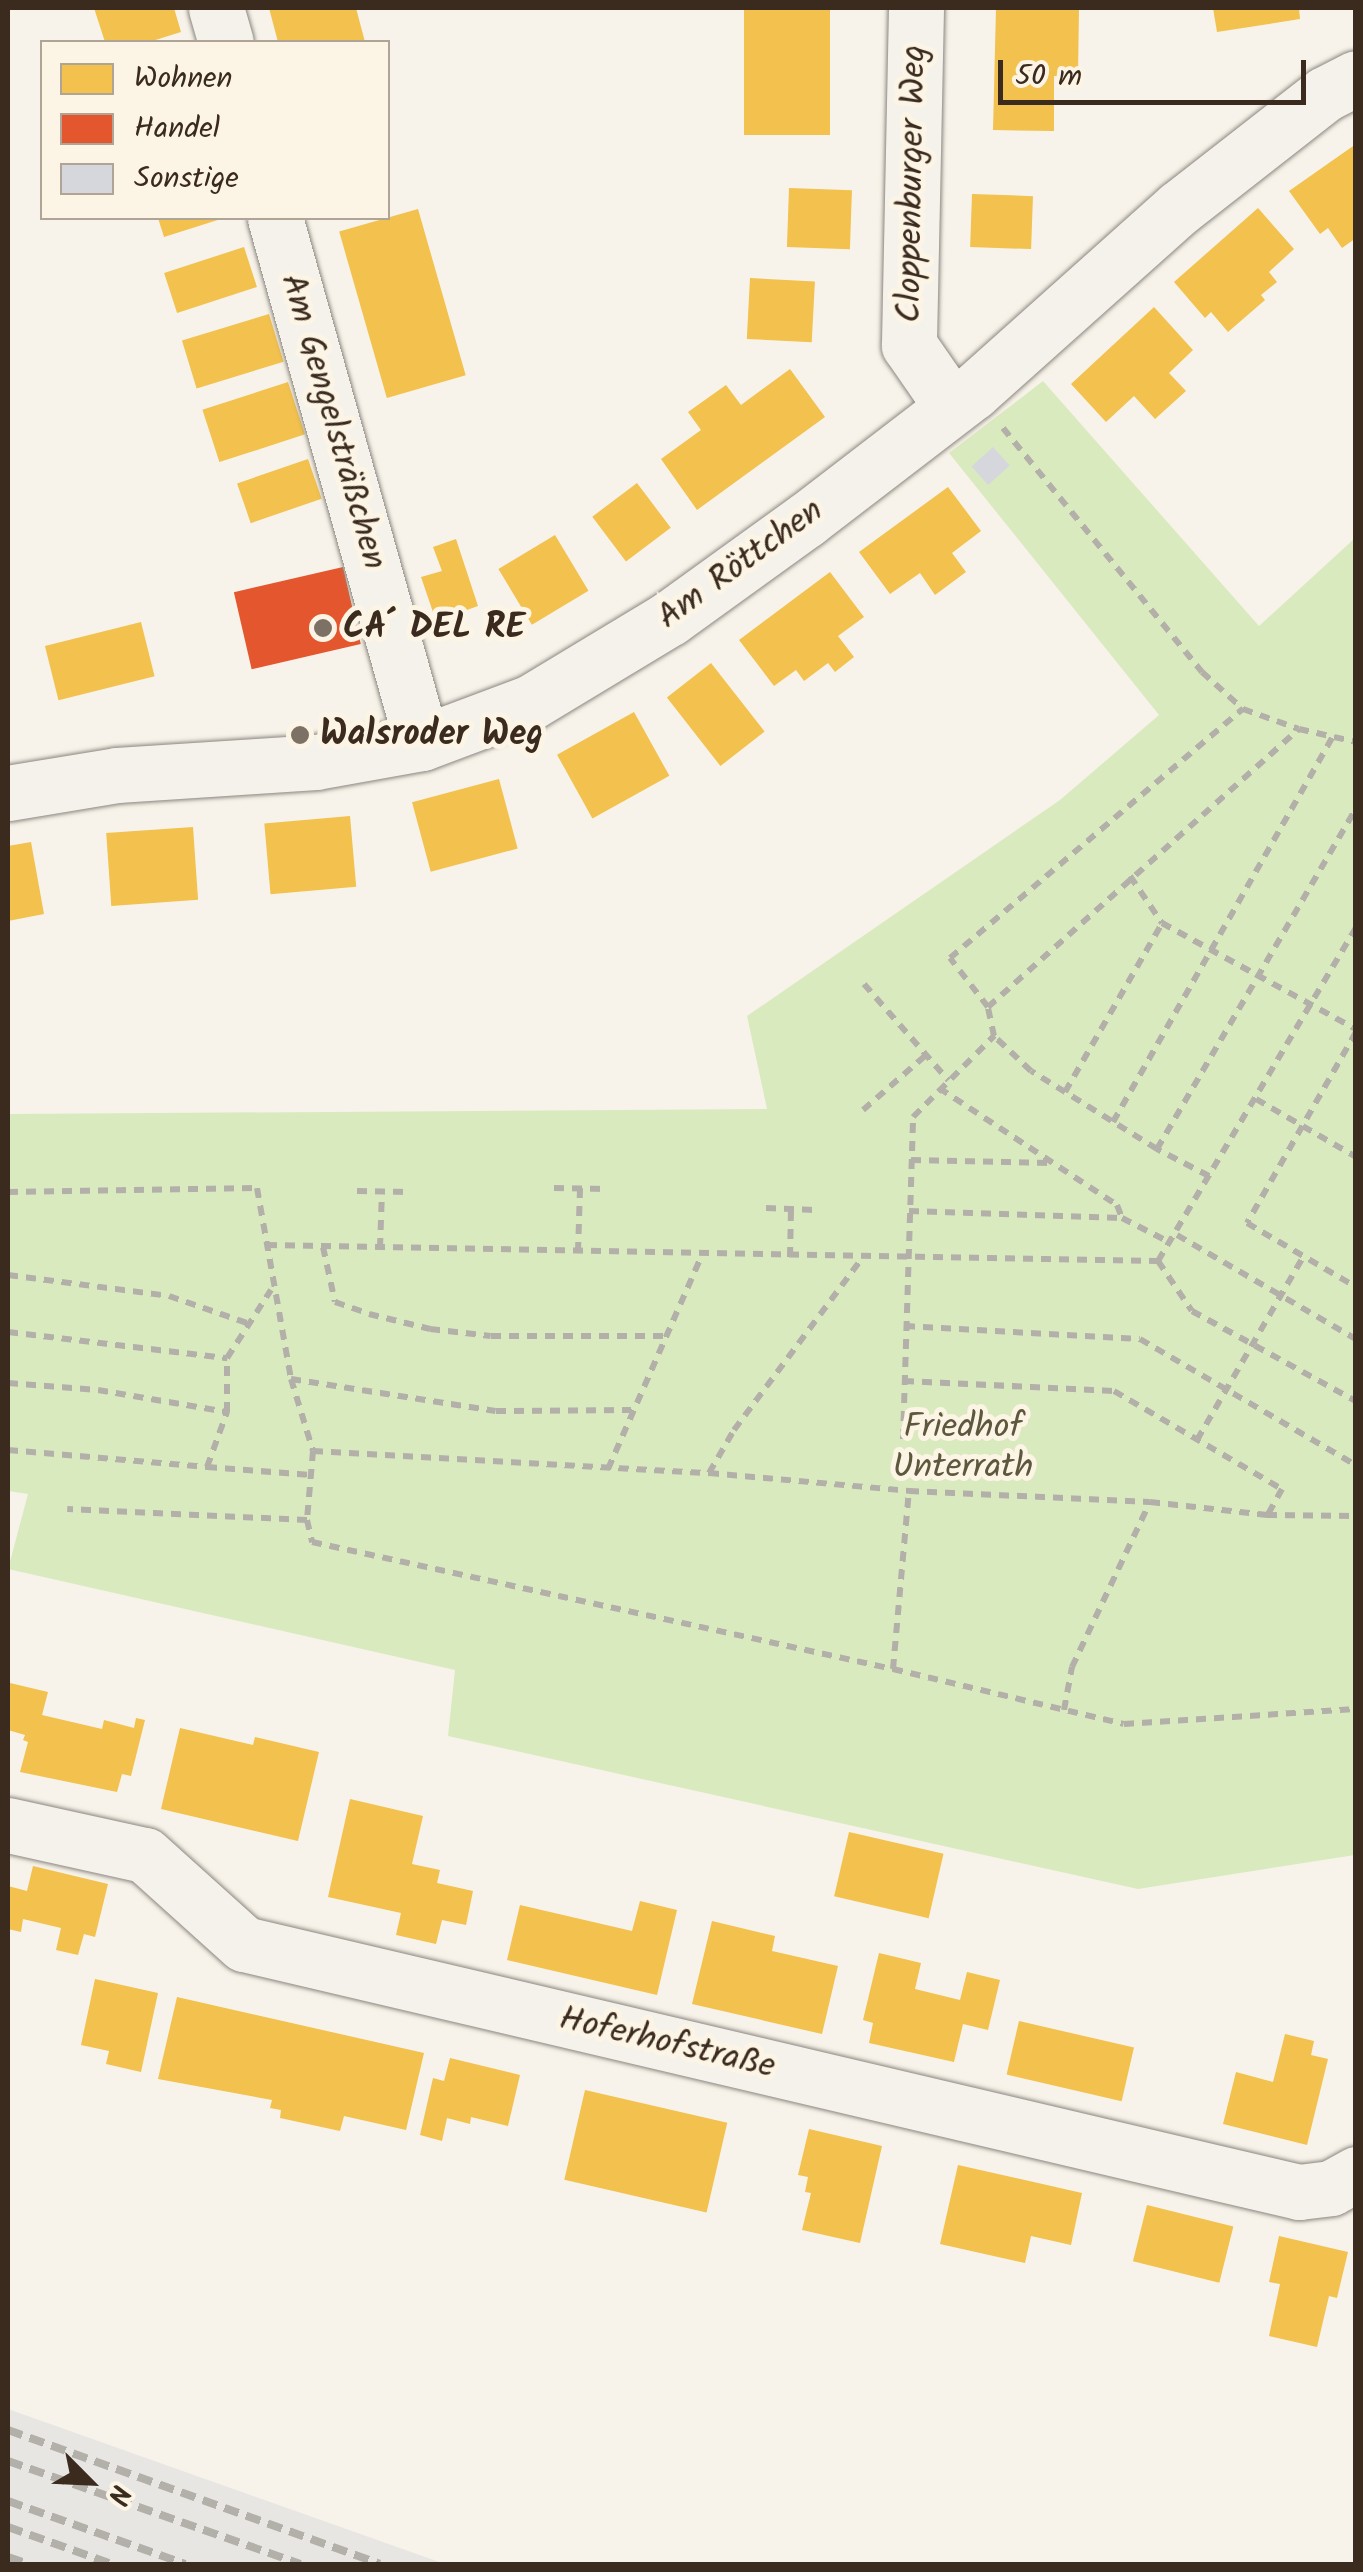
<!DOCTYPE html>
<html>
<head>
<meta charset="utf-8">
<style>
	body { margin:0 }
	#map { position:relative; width:1363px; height:2572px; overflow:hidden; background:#f7f3ea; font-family:Kalam,sans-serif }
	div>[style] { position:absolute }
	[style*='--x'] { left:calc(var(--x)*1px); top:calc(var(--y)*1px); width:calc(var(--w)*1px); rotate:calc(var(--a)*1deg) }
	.built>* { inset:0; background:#e7e6e3 }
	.green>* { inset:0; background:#daeabf }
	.homes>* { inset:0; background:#f2c14e; transform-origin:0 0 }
	.shops>* { inset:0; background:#e4572e; transform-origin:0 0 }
	.building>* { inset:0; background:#d6d7dc; transform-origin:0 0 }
	.path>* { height:6px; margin-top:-3px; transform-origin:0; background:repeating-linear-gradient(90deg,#b3afa9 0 10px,transparent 0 18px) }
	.roads { filter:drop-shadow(0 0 2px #8b867f) drop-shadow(0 0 2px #8b867f) }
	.minor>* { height:55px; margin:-27.5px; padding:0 27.5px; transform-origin:27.5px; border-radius:27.5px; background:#f5f2ec }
	.rail>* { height:8px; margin-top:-4px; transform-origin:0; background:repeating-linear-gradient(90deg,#b3afa9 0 15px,transparent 0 23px) }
	.dots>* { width:28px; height:28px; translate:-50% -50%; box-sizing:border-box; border:5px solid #fcf5e5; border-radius:50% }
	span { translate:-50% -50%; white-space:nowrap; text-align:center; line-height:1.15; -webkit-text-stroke:10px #fcf5e5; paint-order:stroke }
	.street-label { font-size:35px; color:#3b2a1e }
	.poi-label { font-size:35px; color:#3b2a1e; font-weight:700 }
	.left { translate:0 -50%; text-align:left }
	.park-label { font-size:35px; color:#5d583d }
	.frame { position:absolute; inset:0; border:10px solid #3b2a1e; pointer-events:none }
	.legend { position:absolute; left:40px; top:40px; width:350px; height:180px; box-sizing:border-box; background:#fcf5e5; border:2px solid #afa495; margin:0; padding:12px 18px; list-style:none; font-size:30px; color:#3b2a1e }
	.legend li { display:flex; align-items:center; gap:20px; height:50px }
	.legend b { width:50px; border:2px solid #afa495 }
	.north { position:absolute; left:40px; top:2432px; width:100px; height:100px; -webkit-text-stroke:8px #fcf5e5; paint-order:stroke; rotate:114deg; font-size:28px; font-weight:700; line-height:40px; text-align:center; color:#3b2a1e }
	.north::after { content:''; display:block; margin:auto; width:35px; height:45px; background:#3b2a1e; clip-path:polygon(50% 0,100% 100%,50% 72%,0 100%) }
	.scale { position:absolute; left:998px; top:60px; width:308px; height:45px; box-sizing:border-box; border:5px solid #3b2a1e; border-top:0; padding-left:12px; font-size:30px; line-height:35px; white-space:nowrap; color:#3b2a1e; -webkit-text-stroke:8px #fcf5e5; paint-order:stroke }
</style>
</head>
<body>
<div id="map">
	<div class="built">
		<div style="clip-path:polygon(8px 2409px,445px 2564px,8px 2564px)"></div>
	</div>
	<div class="green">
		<div style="clip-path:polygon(1043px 381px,1259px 626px,1355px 538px,1355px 1855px,1138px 1889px,448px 1736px,455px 1670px,8px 1569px,28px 1494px,8px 1491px,8px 1114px,767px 1109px,747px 1016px,1060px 800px,1159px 715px,949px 453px)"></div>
	</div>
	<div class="homes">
		<div style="clip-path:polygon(94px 8px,174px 8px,181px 32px,149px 42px,105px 42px)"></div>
		<div style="clip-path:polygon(269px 8px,356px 8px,365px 42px,278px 42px)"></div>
		<div style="left:744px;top:8px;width:86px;height:127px"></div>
		<div style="clip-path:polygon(996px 8px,1079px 8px,1078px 77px,1054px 76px,1054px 131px,993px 130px)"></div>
		<div style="clip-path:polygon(1213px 8px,1299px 8px,1300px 19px,1217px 32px)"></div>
		<div style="clip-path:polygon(1356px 144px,1356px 238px,1342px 248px,1328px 228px,1320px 234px,1289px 191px)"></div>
		<div style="left:789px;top:188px;width:63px;height:59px;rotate:2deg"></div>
		<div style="left:972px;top:194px;width:61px;height:53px;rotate:2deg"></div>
		<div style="clip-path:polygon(1258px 208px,1294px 249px,1269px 272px,1277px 282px,1261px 295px,1265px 300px,1228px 332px,1211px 312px,1205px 318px,1174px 282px)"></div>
		<div style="left:418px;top:209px;width:173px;height:82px;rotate:74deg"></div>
		<div style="clip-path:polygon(158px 218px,224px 218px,164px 237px)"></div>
		<div style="left:244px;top:247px;width:42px;height:84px;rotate:72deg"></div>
		<div style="left:750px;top:278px;width:65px;height:61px;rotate:3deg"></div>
		<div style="clip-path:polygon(1154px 307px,1193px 350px,1169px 373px,1186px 391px,1155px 419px,1134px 396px,1106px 422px,1071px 384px)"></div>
		<div style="left:269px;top:314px;width:50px;height:91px;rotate:73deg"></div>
		<div style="clip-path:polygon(790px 369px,825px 417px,697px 510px,661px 459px,701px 430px,688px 412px,726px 385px,741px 405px)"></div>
		<div style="left:288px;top:382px;width:55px;height:90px;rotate:72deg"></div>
		<div style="left:308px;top:459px;width:42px;height:75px;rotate:71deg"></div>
		<div style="left:637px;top:483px;width:56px;height:56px;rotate:53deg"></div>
		<div style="clip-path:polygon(948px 487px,981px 531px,952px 553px,966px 572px,935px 595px,920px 573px,890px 594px,859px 552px)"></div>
		<div style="left:555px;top:535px;width:65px;height:66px;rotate:59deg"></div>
		<div style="clip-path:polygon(456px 539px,478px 606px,436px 621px,421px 577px,442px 571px,433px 547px)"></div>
		<div style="clip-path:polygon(830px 572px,864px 617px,838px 636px,854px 657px,835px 672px,828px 663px,804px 681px,796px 670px,774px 686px,739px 640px)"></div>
		<div style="left:141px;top:622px;width:56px;height:99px;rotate:76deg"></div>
		<div style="left:711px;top:663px;width:87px;height:56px;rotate:52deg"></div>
		<div style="left:634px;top:712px;width:73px;height:88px;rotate:61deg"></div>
		<div style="left:499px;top:779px;width:72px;height:90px;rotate:75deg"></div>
		<div style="left:350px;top:816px;width:71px;height:86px;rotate:85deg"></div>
		<div style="left:193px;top:827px;width:73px;height:87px;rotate:86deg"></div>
		<div style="clip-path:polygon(31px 842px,44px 914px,8px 921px,8px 846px)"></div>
		<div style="clip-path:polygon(10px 1683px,48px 1692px,42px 1715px,102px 1729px,104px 1720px,134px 1728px,136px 1718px,145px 1720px,131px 1776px,122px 1774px,117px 1792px,20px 1772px,28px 1742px,23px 1740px,25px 1735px,8px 1730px)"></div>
		<div style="clip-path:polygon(180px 1728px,253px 1745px,255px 1737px,319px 1752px,298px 1841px,161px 1809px)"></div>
		<div style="clip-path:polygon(350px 1799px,423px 1816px,412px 1864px,440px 1870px,437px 1883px,473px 1891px,466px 1925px,442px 1920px,436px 1944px,396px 1935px,401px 1913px,328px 1897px)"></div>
		<div style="left:849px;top:1832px;width:97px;height:66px;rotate:13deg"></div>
		<div style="clip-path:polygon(33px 1866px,108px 1884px,95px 1937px,84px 1934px,78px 1955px,56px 1950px,61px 1928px,23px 1919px,21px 1932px,8px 1929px,8px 1886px,27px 1891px)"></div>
		<div style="clip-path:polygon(640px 1901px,677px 1910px,657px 1995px,507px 1960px,520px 1905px,632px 1931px)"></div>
		<div style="clip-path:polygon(712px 1921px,775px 1936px,772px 1951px,838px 1966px,822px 2034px,692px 2004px)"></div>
		<div style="clip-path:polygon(879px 1953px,921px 1963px,915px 1989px,960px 2000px,967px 1972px,1000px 1980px,988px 2030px,963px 2024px,954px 2062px,869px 2043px,873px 2023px,863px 2020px)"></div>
		<div style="clip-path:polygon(95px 1979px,158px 1993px,141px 2072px,106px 2064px,109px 2051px,81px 2045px)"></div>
		<div style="clip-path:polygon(177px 1997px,424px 2053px,406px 2130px,344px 2116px,340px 2131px,280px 2118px,281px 2110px,270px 2108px,272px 2100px,158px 2079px)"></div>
		<div style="left:1019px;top:2021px;width:118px;height:55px;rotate:13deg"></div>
		<div style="clip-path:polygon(1285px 2034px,1314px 2041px,1311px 2055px,1328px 2059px,1307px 2145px,1223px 2124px,1236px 2072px,1273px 2082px)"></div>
		<div style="clip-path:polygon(450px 2058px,520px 2075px,508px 2126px,471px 2117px,470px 2124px,447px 2118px,442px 2141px,420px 2135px,433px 2078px,444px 2081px)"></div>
		<div style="left:585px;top:2090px;width:146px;height:92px;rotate:13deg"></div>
		<div style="clip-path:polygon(809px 2129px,882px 2146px,860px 2243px,802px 2230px,811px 2193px,805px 2192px,808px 2177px,798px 2175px)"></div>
		<div style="clip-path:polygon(958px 2165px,1082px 2193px,1071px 2245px,1031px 2236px,1025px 2263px,940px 2244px)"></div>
		<div style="left:1147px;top:2205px;width:89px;height:58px;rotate:14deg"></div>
		<div style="clip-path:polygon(1279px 2236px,1348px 2252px,1337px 2298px,1329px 2296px,1317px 2347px,1269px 2336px,1280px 2284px,1269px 2282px)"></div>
	</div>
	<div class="shops">
		<div style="left:343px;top:567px;width:79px;height:112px;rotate:77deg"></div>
	</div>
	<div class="building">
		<div style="left:993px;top:447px;width:25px;height:29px;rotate:48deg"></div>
	</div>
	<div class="path">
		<div style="--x:1003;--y:428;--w:315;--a:50.8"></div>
		<div style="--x:1202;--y:672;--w:55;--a:42.1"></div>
		<div style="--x:1243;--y:709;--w:59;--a:19.7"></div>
		<div style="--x:1299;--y:729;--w:58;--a:12.8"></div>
		<div style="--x:1130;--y:876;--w:57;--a:55.8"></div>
		<div style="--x:1162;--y:923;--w:221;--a:28.7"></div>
		<div style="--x:864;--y:984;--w:128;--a:48.8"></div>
		<div style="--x:988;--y:1007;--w:417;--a:-41.8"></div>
		<div style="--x:1356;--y:1032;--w:220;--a:119.7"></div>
		<div style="--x:1247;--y:1223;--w:126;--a:30.4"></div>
		<div style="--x:939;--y:1088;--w:213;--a:33.3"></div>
		<div style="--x:1117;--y:1205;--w:14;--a:69"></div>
		<div style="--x:1065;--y:1092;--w:195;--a:-60.1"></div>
		<div style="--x:1256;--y:1099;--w:116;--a:30.1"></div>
		<div style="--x:863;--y:1110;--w:84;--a:-41.1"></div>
		<div style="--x:1113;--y:1122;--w:446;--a:-60.3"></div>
		<div style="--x:1157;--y:1149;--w:394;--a:-59.7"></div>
		<div style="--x:911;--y:1160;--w:139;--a:1.2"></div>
		<div style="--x:1209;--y:1176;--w:59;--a:-152.6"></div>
		<div style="--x:1157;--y:1149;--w:148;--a:-148.2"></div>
		<div style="--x:1031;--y:1071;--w:51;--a:-136.6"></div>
		<div style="--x:994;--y:1036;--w:30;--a:-102"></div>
		<div style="--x:988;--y:1007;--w:62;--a:-127.8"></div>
		<div style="--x:950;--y:958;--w:385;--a:-40.4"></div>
		<div style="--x:554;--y:1188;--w:53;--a:1.1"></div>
		<div style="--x:357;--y:1191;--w:52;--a:1.1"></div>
		<div style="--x:8;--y:1192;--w:249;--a:-0.9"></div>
		<div style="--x:257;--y:1188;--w:194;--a:79.9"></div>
		<div style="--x:291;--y:1379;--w:75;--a:73"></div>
		<div style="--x:313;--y:1451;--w:69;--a:95"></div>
		<div style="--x:307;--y:1520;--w:240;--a:-177.4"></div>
		<div style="--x:766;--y:1208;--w:49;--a:2.3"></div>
		<div style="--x:909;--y:1211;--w:213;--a:1.9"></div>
		<div style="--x:1122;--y:1218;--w:55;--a:27"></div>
		<div style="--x:1177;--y:1235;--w:207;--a:30.2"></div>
		<div style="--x:267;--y:1245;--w:891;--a:1.03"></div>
		<div style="--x:323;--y:1247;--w:56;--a:77.7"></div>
		<div style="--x:335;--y:1302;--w:36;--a:19"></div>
		<div style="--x:369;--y:1314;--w:63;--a:13.8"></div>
		<div style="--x:430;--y:1329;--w:61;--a:6.5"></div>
		<div style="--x:491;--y:1336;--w:174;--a:0"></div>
		<div style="--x:380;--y:1248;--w:57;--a:-88"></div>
		<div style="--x:578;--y:1252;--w:64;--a:-88.2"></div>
		<div style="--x:790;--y:1257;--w:48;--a:-88.8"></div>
		<div style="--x:1158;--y:1261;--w:387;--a:-59.3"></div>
		<div style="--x:1158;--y:1261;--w:60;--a:55.8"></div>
		<div style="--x:1192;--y:1311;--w:187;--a:28.8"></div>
		<div style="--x:8;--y:1275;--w:162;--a:7.4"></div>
		<div style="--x:169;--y:1296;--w:86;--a:19.1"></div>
		<div style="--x:905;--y:1326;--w:235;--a:3.2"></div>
		<div style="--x:1140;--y:1339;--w:250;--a:30.3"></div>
		<div style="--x:8;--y:1332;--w:221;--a:6.8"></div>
		<div style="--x:291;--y:1379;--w:207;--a:8.9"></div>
		<div style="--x:496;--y:1411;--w:135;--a:-0.4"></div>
		<div style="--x:904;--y:1381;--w:210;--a:2.7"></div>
		<div style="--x:1114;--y:1391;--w:194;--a:30.3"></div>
		<div style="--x:1282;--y:1489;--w:29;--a:119"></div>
		<div style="--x:8;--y:1383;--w:90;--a:4.4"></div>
		<div style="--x:98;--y:1390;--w:131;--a:9.7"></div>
		<div style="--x:903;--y:1439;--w:322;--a:-88.2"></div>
		<div style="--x:913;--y:1117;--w:115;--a:-45"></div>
		<div style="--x:1197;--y:1440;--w:211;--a:-59.9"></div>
		<div style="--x:8;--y:1450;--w:200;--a:4.9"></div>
		<div style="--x:207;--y:1467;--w:59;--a:-70"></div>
		<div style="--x:227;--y:1412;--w:54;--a:-90"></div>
		<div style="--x:227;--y:1358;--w:81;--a:-57.1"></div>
		<div style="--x:313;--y:1451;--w:397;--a:3.2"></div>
		<div style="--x:709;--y:1473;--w:201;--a:5.1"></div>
		<div style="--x:909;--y:1491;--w:241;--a:2.6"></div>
		<div style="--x:1150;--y:1502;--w:118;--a:6.3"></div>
		<div style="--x:1267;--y:1515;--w:89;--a:0.6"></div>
		<div style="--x:207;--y:1467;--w:104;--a:4.4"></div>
		<div style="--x:608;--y:1469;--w:234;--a:-66.3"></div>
		<div style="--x:709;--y:1473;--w:50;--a:-59.8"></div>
		<div style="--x:734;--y:1430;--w:214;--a:-53.3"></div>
		<div style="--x:307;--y:1520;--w:23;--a:77"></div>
		<div style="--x:312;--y:1542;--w:595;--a:12.33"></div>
		<div style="--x:893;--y:1669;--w:237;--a:13.4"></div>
		<div style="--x:1124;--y:1724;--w:232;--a:-3.7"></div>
		<div style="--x:893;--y:1669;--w:179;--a:-84.9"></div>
		<div style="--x:1064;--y:1710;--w:44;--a:-79.5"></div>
		<div style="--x:1072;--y:1667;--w:183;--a:-64.7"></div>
	</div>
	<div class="roads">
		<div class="minor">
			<div style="--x:216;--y:8;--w:35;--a:74"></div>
			<div style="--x:916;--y:8;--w:337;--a:91.2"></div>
			<div style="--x:909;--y:345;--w:75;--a:55.3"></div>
			<div style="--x:275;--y:218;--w:545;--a:74.36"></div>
			<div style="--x:8;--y:793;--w:110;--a:-9.4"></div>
			<div style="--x:117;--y:775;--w:199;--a:-3.7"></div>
			<div style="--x:316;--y:762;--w:108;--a:-10.2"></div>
			<div style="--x:422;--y:743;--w:116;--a:-20.6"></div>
			<div style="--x:531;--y:702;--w:162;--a:-31.1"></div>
			<div style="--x:670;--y:618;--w:168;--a:-35.8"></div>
			<div style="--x:806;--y:520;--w:210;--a:-37.5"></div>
			<div style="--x:973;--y:392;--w:276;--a:-41.8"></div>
			<div style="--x:1179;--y:208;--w:185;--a:-38"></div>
			<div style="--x:1325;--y:94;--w:35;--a:-27"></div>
			<div style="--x:8;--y:1825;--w:140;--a:12.4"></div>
			<div style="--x:145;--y:1855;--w:133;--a:42"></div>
			<div style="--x:244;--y:1944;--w:1084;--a:13.23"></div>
			<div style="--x:1299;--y:2192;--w:32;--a:-7"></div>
			<div style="--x:1331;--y:2188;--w:29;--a:-29"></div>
		</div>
	</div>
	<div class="rail">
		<div style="--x:8;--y:2430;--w:395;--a:19.8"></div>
		<div style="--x:8;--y:2461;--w:310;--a:19.4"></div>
		<div style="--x:8;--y:2501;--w:188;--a:19.6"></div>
		<div style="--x:8;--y:2527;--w:110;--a:19.6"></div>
		<div style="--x:8;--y:2557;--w:21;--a:19"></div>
	</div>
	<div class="dots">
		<div style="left:323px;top:628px;background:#7d7065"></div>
		<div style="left:300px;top:735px;background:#7d7065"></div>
	</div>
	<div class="street-label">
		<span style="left:913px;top:184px;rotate:-89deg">Cloppenburger Weg</span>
		<span style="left:332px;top:422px;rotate:74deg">Am Gengelsträßchen</span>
		<span style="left:741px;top:565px;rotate:-36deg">Am Röttchen</span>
		<span style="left:667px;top:2044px;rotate:13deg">Hoferhofstraße</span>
	</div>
	<div class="poi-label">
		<span class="left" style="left:343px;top:628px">CA´ DEL RE</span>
		<span class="left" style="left:320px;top:735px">Walsroder Weg</span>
	</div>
	<div class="park-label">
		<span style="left:963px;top:1448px">Friedhof<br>Unterrath</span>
	</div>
	<div class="frame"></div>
	<ul class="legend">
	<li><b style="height:28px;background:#f2c14e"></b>Wohnen</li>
	<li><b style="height:28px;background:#e4572e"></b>Handel</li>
	<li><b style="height:28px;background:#d6d7dc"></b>Sonstige</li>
	</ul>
	<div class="north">N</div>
	<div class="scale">50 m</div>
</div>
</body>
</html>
